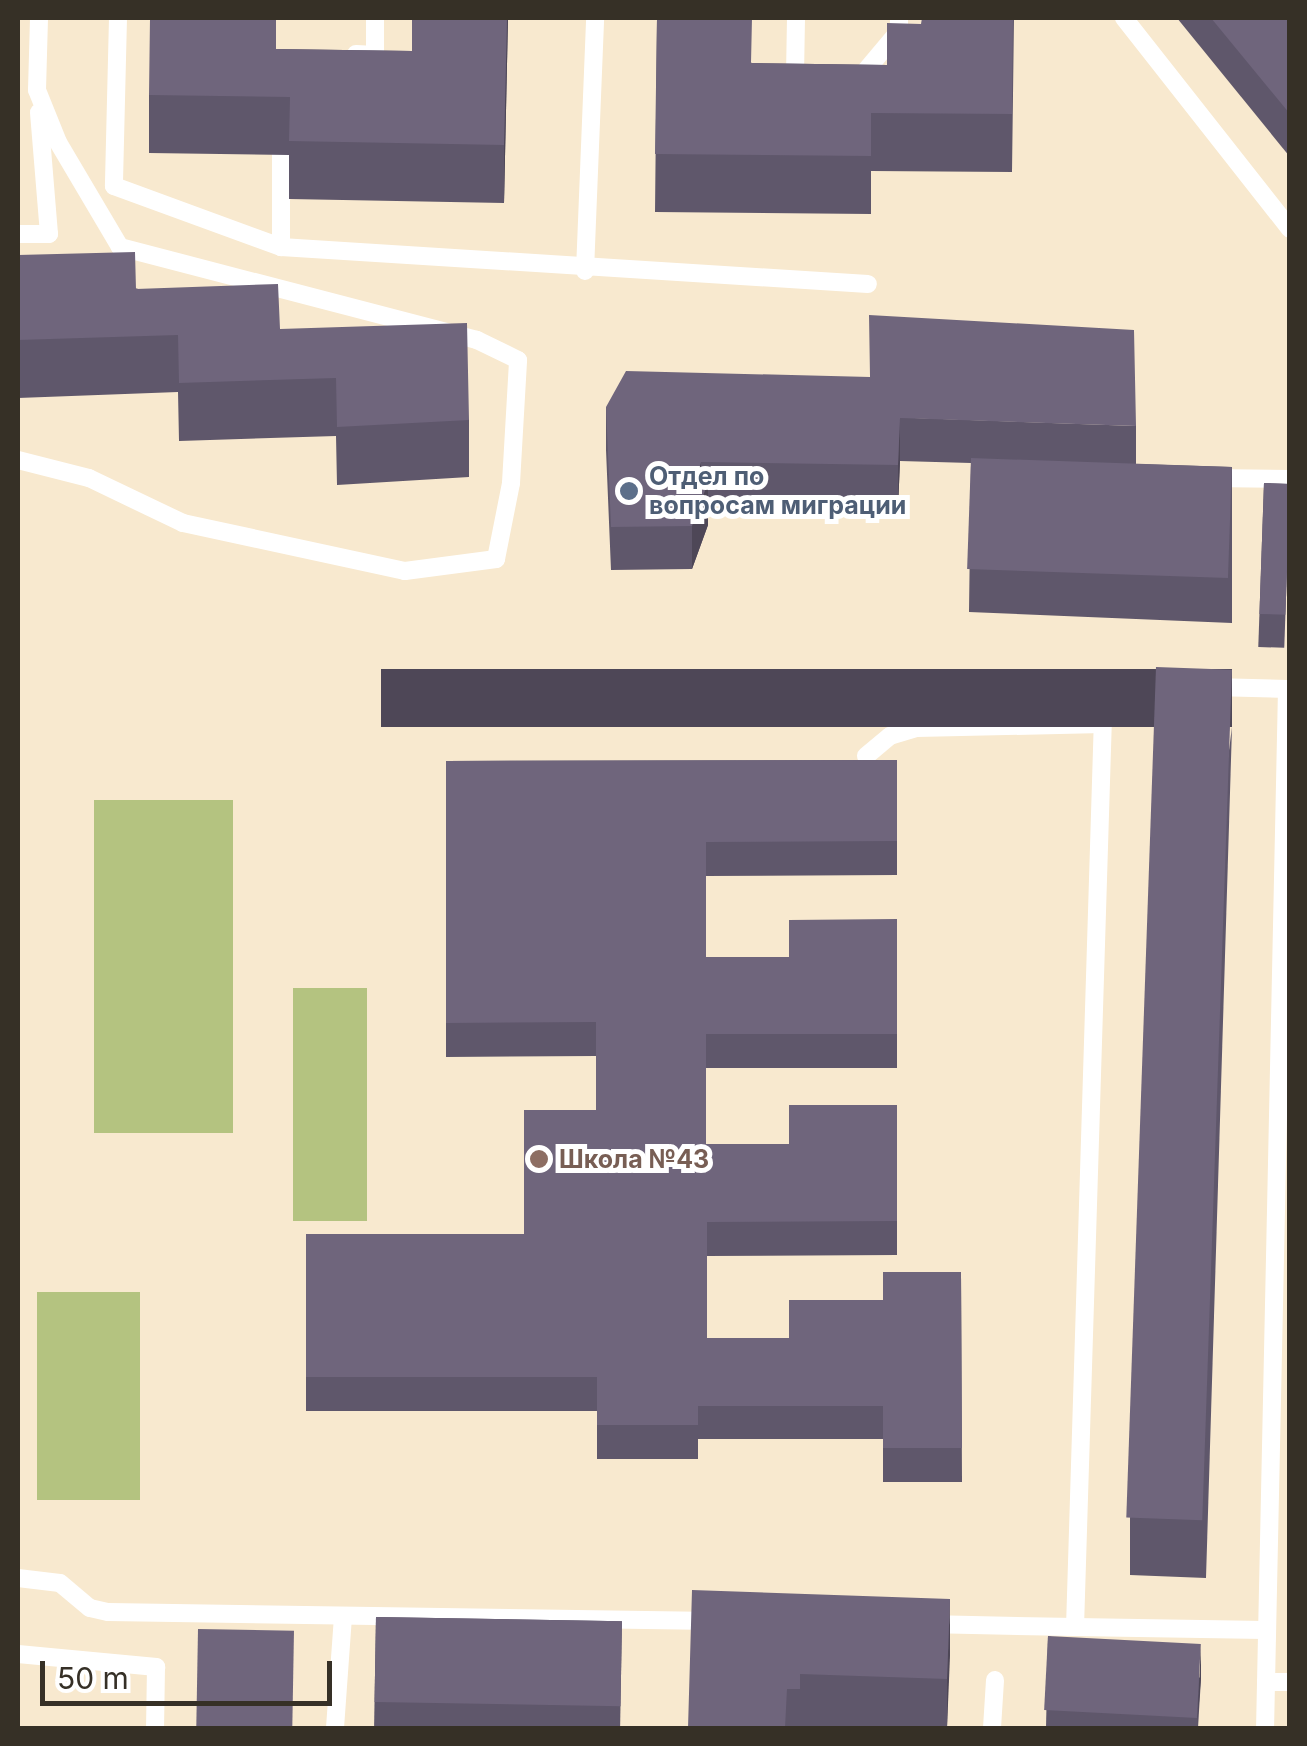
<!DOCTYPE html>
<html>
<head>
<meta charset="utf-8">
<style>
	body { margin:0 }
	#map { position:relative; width:1307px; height:1746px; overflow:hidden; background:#f8e9cf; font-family:Inter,sans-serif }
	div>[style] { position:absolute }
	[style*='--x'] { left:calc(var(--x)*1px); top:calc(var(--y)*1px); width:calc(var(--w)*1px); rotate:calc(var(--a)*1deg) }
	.green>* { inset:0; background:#b4c380; transform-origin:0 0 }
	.lane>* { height:18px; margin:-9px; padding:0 9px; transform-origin:9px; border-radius:9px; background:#fff }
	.wall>* { inset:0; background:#5f576b; transform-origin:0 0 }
	.shaded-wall>* { inset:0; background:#4e4757; transform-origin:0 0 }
	.building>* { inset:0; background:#6f657c; transform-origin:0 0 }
	.dots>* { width:28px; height:28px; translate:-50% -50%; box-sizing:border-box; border:5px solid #fff; border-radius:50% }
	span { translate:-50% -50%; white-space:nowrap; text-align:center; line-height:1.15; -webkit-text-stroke:10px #fff; paint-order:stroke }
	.service-label { font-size:25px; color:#4e5e75; font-weight:700 }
	.left { translate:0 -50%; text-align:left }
	.education-label { font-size:25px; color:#785e54; font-weight:700 }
	.frame { position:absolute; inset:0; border:20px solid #363026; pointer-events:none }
	.scale { position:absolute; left:40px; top:1661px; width:292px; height:45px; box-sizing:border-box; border:5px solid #363026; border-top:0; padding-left:12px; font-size:30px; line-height:35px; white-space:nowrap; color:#363026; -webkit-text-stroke:8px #fff; paint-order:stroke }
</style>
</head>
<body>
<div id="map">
	<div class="green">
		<div style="left:94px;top:800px;width:139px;height:333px"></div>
		<div style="left:293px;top:988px;width:74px;height:233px"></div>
		<div style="left:37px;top:1292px;width:103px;height:208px"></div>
	</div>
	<div class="lane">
		<div style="--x:118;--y:18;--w:168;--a:91.4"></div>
		<div style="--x:114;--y:186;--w:178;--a:20.1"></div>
		<div style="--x:281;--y:247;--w:588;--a:3.61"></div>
		<div style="--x:796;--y:18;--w:58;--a:91"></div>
		<div style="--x:795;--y:76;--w:7;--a:8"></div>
		<div style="--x:1124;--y:18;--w:268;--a:51.8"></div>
		<div style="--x:356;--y:54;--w:19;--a:3"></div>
		<div style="--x:375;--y:55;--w:37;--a:-90"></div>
		<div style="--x:857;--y:81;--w:65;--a:-50"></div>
		<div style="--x:899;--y:31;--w:13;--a:-90"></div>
		<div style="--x:281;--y:132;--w:115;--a:90"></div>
		<div style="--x:18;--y:234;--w:31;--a:0"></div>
		<div style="--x:49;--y:234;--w:122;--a:-94.7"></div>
		<div style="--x:585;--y:271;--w:253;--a:-87.7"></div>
		<div style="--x:18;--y:460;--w:73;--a:14.2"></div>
		<div style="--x:89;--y:478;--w:104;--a:25.6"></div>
		<div style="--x:183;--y:523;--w:227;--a:12.2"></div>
		<div style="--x:405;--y:571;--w:92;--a:-7.5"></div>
		<div style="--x:496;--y:559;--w:77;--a:-78.8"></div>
		<div style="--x:511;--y:483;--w:123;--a:-86.7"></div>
		<div style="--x:518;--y:360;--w:46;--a:-154"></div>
		<div style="--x:477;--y:340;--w:369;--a:-165.4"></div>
		<div style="--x:120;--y:247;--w:122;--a:-120.6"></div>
		<div style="--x:58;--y:142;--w:56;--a:-112"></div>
		<div style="--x:37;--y:90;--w:72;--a:-88.4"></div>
		<div style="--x:1210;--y:478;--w:80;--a:0.7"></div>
		<div style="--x:1176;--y:686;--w:72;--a:-178.4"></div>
		<div style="--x:1104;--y:684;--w:943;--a:91.76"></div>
		<div style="--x:1075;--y:1627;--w:190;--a:0.9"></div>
		<div style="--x:1212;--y:687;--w:75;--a:1.5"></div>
		<div style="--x:1287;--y:689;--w:1039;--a:91.21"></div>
		<div style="--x:866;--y:756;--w:31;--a:-40"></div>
		<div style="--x:890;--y:736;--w:27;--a:-17"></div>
		<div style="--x:916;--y:728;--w:187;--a:-1.2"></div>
		<div style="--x:18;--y:1578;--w:42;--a:6.8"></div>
		<div style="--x:60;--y:1583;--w:39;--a:40"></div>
		<div style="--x:90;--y:1608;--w:18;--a:13"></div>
		<div style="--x:108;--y:1612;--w:607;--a:0.85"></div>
		<div style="--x:926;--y:1624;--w:149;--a:1.2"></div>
		<div style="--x:18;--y:1654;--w:139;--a:5.4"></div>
		<div style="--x:156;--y:1667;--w:61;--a:90.9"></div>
		<div style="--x:1266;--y:1682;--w:24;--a:0"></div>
		<div style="--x:335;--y:1728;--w:112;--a:-85.9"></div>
		<div style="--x:992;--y:1728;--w:48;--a:-86.4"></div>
	</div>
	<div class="wall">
		<div style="clip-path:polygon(412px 18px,508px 18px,504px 203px,289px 199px,289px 155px,149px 153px,149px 95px,276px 49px,412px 51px)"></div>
		<div style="clip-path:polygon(657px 18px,752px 63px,887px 65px,921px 24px,1014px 18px,1012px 172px,871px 171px,871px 214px,655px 212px)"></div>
		<div style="clip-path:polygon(1177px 18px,1290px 18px,1290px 157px)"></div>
		<div style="clip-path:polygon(18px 255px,280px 329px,469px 420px,469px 477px,337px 485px,336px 436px,179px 441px,178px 392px,18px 398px)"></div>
		<div style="clip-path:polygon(606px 407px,1136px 426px,1136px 464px,1232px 467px,1232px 623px,969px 612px,971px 463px,900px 461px,898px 508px,708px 505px,708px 525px,692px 569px,611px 570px,606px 450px)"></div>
		<div style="left:1264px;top:483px;width:26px;height:164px;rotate:2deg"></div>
		<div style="clip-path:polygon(1232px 727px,1206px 1578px,1130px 1575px,1130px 1518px)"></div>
		<div style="clip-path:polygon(897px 760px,897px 875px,706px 876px,706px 957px,789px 957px,897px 919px,897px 1068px,706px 1068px,706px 1144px,789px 1144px,897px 1105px,897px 1255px,707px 1256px,707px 1338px,789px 1338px,883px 1300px,961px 1272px,962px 1482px,883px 1482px,883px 1439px,698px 1439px,698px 1459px,597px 1459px,597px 1411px,306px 1411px,306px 1234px,524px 1234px,596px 1110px,596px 1056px,446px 1057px,446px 761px)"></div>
		<div style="clip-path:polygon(950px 1599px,947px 1728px,688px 1728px)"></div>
		<div style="left:376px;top:1617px;width:246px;height:111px;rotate:1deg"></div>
		<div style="clip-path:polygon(1048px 1636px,1201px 1678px,1198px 1728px,1046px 1728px)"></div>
	</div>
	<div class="shaded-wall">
		<div style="clip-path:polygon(507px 18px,508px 18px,504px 203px,504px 145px)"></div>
		<div style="clip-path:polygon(900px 418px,900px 461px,898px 508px,898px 465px)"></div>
		<div style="clip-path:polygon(701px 462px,701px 502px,708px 482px,708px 525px,692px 569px,692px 526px,698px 472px)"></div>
		<div style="left:1232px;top:669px;width:58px;height:851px;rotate:90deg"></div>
		<div style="clip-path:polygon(950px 1599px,950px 1656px,947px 1728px,947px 1679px)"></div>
		<div style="clip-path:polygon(1201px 1644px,1201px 1678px,1197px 1728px)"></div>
	</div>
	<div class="building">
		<div style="clip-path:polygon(150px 18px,276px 18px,276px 49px,412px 51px,412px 18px,507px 18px,504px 145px,289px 141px,290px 97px,149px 95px)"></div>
		<div style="clip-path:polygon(657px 18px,752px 18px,751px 63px,887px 65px,887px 23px,921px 24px,922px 18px,1013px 18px,1012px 114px,871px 113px,871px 156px,655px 154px)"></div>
		<div style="clip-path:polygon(1211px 18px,1290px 18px,1290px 114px)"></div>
		<div style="clip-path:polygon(135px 252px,136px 289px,278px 284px,280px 329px,467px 323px,469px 420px,337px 427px,336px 378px,179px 383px,178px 335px,18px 340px,18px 255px)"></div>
		<div style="clip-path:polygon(869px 315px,1134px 330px,1136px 426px,900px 418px,898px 465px,701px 462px,698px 472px,708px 482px,692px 526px,611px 527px,606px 407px,626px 371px,870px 377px)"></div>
		<div style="left:971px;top:458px;width:261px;height:111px;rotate:2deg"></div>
		<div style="left:1264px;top:483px;width:26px;height:131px;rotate:2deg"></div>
		<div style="left:1156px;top:667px;width:76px;height:851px;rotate:2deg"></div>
		<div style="clip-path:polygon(897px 760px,897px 841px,706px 842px,706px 957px,789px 957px,789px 920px,897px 919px,897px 1034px,706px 1034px,706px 1144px,789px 1144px,789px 1105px,897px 1105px,897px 1221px,707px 1222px,707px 1338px,789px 1338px,789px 1300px,883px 1300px,883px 1272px,961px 1272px,962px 1448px,883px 1448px,883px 1406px,698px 1406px,698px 1425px,597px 1425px,597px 1377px,306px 1377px,306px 1234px,524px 1234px,524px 1110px,596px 1110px,596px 1022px,446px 1023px,446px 761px)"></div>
		<div style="clip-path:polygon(692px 1590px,950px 1599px,947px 1679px,800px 1674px,800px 1689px,787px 1689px,785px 1728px,688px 1728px)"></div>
		<div style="left:376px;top:1617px;width:246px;height:85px;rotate:1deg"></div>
		<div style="left:198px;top:1629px;width:96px;height:99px;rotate:1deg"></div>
		<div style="left:1048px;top:1636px;width:153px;height:74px;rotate:3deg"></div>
	</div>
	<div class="dots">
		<div style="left:629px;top:491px;background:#5c6f8a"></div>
		<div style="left:539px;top:1159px;background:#8d6e63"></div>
	</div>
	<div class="service-label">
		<span class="left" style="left:649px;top:491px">Отдел по<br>вопросам миграции</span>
	</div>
	<div class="education-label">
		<span class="left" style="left:559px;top:1159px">Школа №43</span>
	</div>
	<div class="frame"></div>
	<div class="scale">50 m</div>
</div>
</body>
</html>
